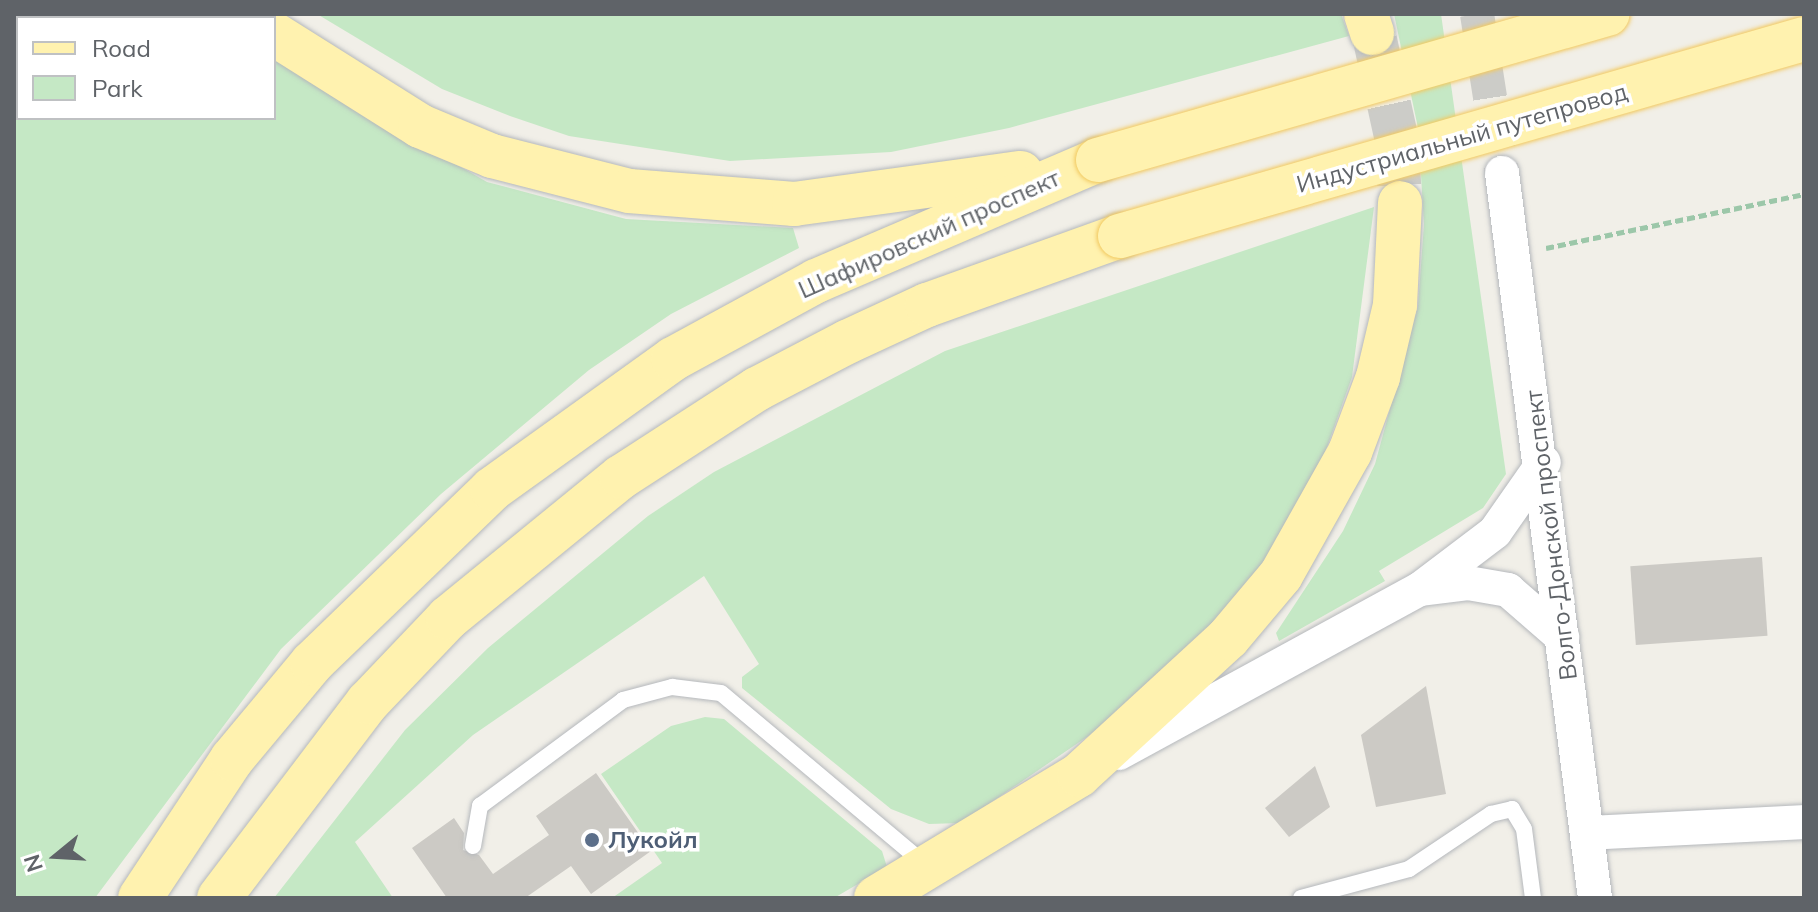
<!DOCTYPE html>
<html>
<head>
<meta charset="utf-8">
<style>
	body { margin:0 }
	#map { position:relative; width:1818px; height:912px; overflow:hidden; background:#f1efe8; font-family:Mulish,sans-serif }
	div>[style] { position:absolute }
	[style*='--x'] { left:calc(var(--x)*1px); top:calc(var(--y)*1px); width:calc(var(--w)*1px); rotate:calc(var(--a)*1deg) }
	.green>* { inset:0; background:#c5e8c5 }
	.building>* { inset:0; background:#cccac5; transform-origin:0 0 }
	.street-tunnel>* { height:34px; margin-top:-17px; transform-origin:0; background:repeating-linear-gradient(90deg,#ccccc8 0 34px,transparent 0 51px) }
	.primary-tunnel>* { height:44px; margin-top:-22px; transform-origin:0; background:repeating-linear-gradient(90deg,#ccccc8 0 44px,transparent 0 66px) }
	.path>* { height:5px; margin-top:-2.5px; transform-origin:0; background:repeating-linear-gradient(90deg,#9cc7a9 0 8px,transparent 0 12px) }
	.roads { filter:drop-shadow(0 0 2px #b5b8bc) drop-shadow(0 0 2px #b5b8bc) }
	.lane>* { height:16px; margin:-8px; padding:0 8px; transform-origin:8px; border-radius:8px; background:#fff }
	.street>* { height:34px; margin:-17px; padding:0 17px; transform-origin:17px; border-radius:17px; background:#fff }
	.primary>* { height:44px; margin:-22px; padding:0 22px; transform-origin:22px; border-radius:22px; background:#fff2af }
	.bridges { filter:drop-shadow(0 0 2px #f2c960) drop-shadow(0 0 2px #f2c960) }
	.primary-bridge>* { height:44px; margin:-22px; padding:0 22px; transform-origin:22px; border-radius:22px; background:#fff2af }
	.dots>* { width:22px; height:22px; translate:-50% -50%; box-sizing:border-box; border:4px solid #fff; border-radius:50% }
	span { translate:-50% -50%; white-space:nowrap; text-align:center; line-height:1.15; -webkit-text-stroke:7px #fff; paint-order:stroke }
	.street-label { font-size:24px; color:#5f6368 }
	.service-label { font-size:24px; color:#4e5e75; font-weight:700 }
	.left { translate:0 -50%; text-align:left }
	.frame { position:absolute; inset:0; border:16px solid #5f6368; pointer-events:none }
	.legend { position:absolute; left:16px; top:16px; width:260px; height:104px; box-sizing:border-box; background:#fff; border:2px solid #bfc1c3; margin:0; padding:10px 14px; list-style:none; font-size:24px; color:#5f6368 }
	.legend li { display:flex; align-items:center; gap:16px; height:40px }
	.legend b { width:40px; border:2px solid #bfc1c3 }
	.north { position:absolute; left:16px; top:816px; width:80px; height:80px; -webkit-text-stroke:6px #fff; paint-order:stroke; rotate:252deg; font-size:22px; font-weight:700; line-height:32px; text-align:center; color:#5f6368 }
	.north::after { content:''; display:block; margin:auto; width:28px; height:36px; background:#5f6368; clip-path:polygon(50% 0,100% 100%,50% 72%,0 100%) }
</style>
</head>
<body>
<div id="map">
	<div class="green">
		<div style="clip-path:polygon(14px 14px,223px 18px,18px 18px,18px 118px,274px 118px,274px 60px,487px 182px,626px 219px,793px 228px,799px 248px,671px 314px,589px 370px,441px 494px,281px 649px,95px 898px,14px 898px)"></div>
		<div style="clip-path:polygon(317px 14px,1341px 14px,1349px 36px,1009px 128px,891px 152px,730px 161px,569px 136px,510px 116px,442px 89px)"></div>
		<div style="clip-path:polygon(1394px 14px,1441px 14px,1506px 474px,1483px 508px,1379px 571px,1385px 581px,1279px 641px,1276px 633px,1343px 531px,1375px 464px,1418px 306px,1424px 224px,1418px 128px)"></div>
		<div style="clip-path:polygon(1374px 207px,1352px 377px,1326px 450px,1268px 556px,1215px 623px,1116px 717px,961px 823px,929px 824px,891px 809px,742px 688px,742px 677px,759px 664px,704px 576px,473px 735px,355px 842px,393px 898px,274px 898px,405px 730px,488px 648px,648px 516px,714px 472px,945px 351px)"></div>
		<div style="clip-path:polygon(705px 717px,724px 719px,882px 851px,887px 867px,834px 898px,612px 898px,662px 863px,601px 774px,671px 726px)"></div>
	</div>
	<div class="building">
		<div style="left:1762px;top:557px;width:79px;height:132px;rotate:86deg"></div>
		<div style="clip-path:polygon(1426px 686px,1446px 794px,1376px 807px,1361px 735px)"></div>
		<div style="clip-path:polygon(1315px 766px,1330px 807px,1289px 837px,1265px 808px)"></div>
		<div style="clip-path:polygon(596px 773px,651px 851px,591px 894px,571px 866px,525px 898px,447px 898px,412px 848px,454px 818px,464px 833px,463px 850px,479px 855px,493px 874px,549px 835px,536px 816px)"></div>
	</div>
	<div class="street-tunnel">
		<div style="--x:1477;--y:14;--w:161;--a:81.1"></div>
	</div>
	<div class="primary-tunnel">
		<div style="--x:1375;--y:40;--w:103;--a:77.7"></div>
		<div style="--x:1397;--y:141;--w:62;--a:87.2"></div>
	</div>
	<div class="path">
		<div style="--x:1546;--y:248;--w:264;--a:-11.8"></div>
	</div>
	<div class="roads">
		<div class="lane">
			<div style="--x:473;--y:846;--w:41;--a:-80.1"></div>
			<div style="--x:480;--y:806;--w:178;--a:-36.5"></div>
			<div style="--x:623;--y:700;--w:51;--a:-14.9"></div>
			<div style="--x:672;--y:687;--w:49;--a:7"></div>
			<div style="--x:721;--y:693;--w:268;--a:40"></div>
			<div style="--x:1301;--y:898;--w:112;--a:-15"></div>
			<div style="--x:1409;--y:869;--w:99;--a:-33.9"></div>
			<div style="--x:1491;--y:814;--w:22;--a:-13"></div>
			<div style="--x:1512;--y:809;--w:23;--a:59"></div>
			<div style="--x:1524;--y:829;--w:70;--a:82.6"></div>
		</div>
		<div class="street">
			<div style="--x:1502;--y:173;--w:731;--a:82.69"></div>
			<div style="--x:1421;--y:589;--w:47;--a:-7.3"></div>
			<div style="--x:1468;--y:583;--w:41;--a:9.9"></div>
			<div style="--x:1508;--y:590;--w:72;--a:41"></div>
			<div style="--x:1119;--y:753;--w:343;--a:-28.6"></div>
			<div style="--x:1420;--y:589;--w:94;--a:-37.2"></div>
			<div style="--x:1495;--y:532;--w:85;--a:-55"></div>
			<div style="--x:1587;--y:833;--w:217;--a:-2.9"></div>
		</div>
		<div class="primary">
			<div style="--x:1366;--y:14;--w:20;--a:72"></div>
			<div style="--x:274;--y:34;--w:173;--a:32.2"></div>
			<div style="--x:420;--y:126;--w:78;--a:22.6"></div>
			<div style="--x:492;--y:156;--w:141;--a:14.3"></div>
			<div style="--x:629;--y:191;--w:166;--a:4.5"></div>
			<div style="--x:794;--y:204;--w:229;--a:-7.8"></div>
			<div style="--x:140;--y:898;--w:167;--a:-56.5"></div>
			<div style="--x:232;--y:759;--w:125;--a:-50.2"></div>
			<div style="--x:312;--y:663;--w:250;--a:-44"></div>
			<div style="--x:492;--y:489;--w:223;--a:-35.7"></div>
			<div style="--x:673;--y:359;--w:163;--a:-28.6"></div>
			<div style="--x:816;--y:281;--w:307;--a:-23.2"></div>
			<div style="--x:219;--y:898;--w:246;--a:-52.8"></div>
			<div style="--x:368;--y:702;--w:116;--a:-46.4"></div>
			<div style="--x:448;--y:618;--w:223;--a:-39.2"></div>
			<div style="--x:621;--y:477;--w:162;--a:-32.9"></div>
			<div style="--x:757;--y:389;--w:102;--a:-27.6"></div>
			<div style="--x:847;--y:342;--w:88;--a:-24.8"></div>
			<div style="--x:927;--y:305;--w:205;--a:-19.7"></div>
			<div style="--x:876;--y:898;--w:237;--a:-31.2"></div>
			<div style="--x:1079;--y:775;--w:202;--a:-42.6"></div>
			<div style="--x:1228;--y:638;--w:82;--a:-49.9"></div>
			<div style="--x:1281;--y:575;--w:141;--a:-60.7"></div>
			<div style="--x:1350;--y:452;--w:80;--a:-69.5"></div>
			<div style="--x:1378;--y:377;--w:74;--a:-76.7"></div>
			<div style="--x:1395;--y:305;--w:102;--a:-87.2"></div>
		</div>
	</div>
	<div class="bridges">
		<div class="primary-bridge">
			<div style="--x:1098;--y:160;--w:530;--a:-16"></div>
			<div style="--x:1120;--y:236;--w:712;--a:-16.07"></div>
		</div>
	</div>
	<div class="dots">
		<div style="left:592px;top:840px;background:#5c6f8a"></div>
	</div>
	<div class="street-label">
		<span style="left:1462px;top:138px;rotate:-16deg">Индустриальный путепровод</span>
		<span style="left:929px;top:234px;rotate:-24deg">Шафировский проспект</span>
		<span style="left:1551px;top:535px;rotate:-97deg">Волго-Донской проспект</span>
	</div>
	<div class="service-label">
		<span class="left" style="left:608px;top:840px">Лукойл</span>
	</div>
	<div class="frame"></div>
	<ul class="legend">
	<li><b style="height:10px;background:#fff2af"></b>Road</li>
	<li><b style="height:22px;background:#c5e8c5"></b>Park</li>
	</ul>
	<div class="north">N</div>
</div>
</body>
</html>
